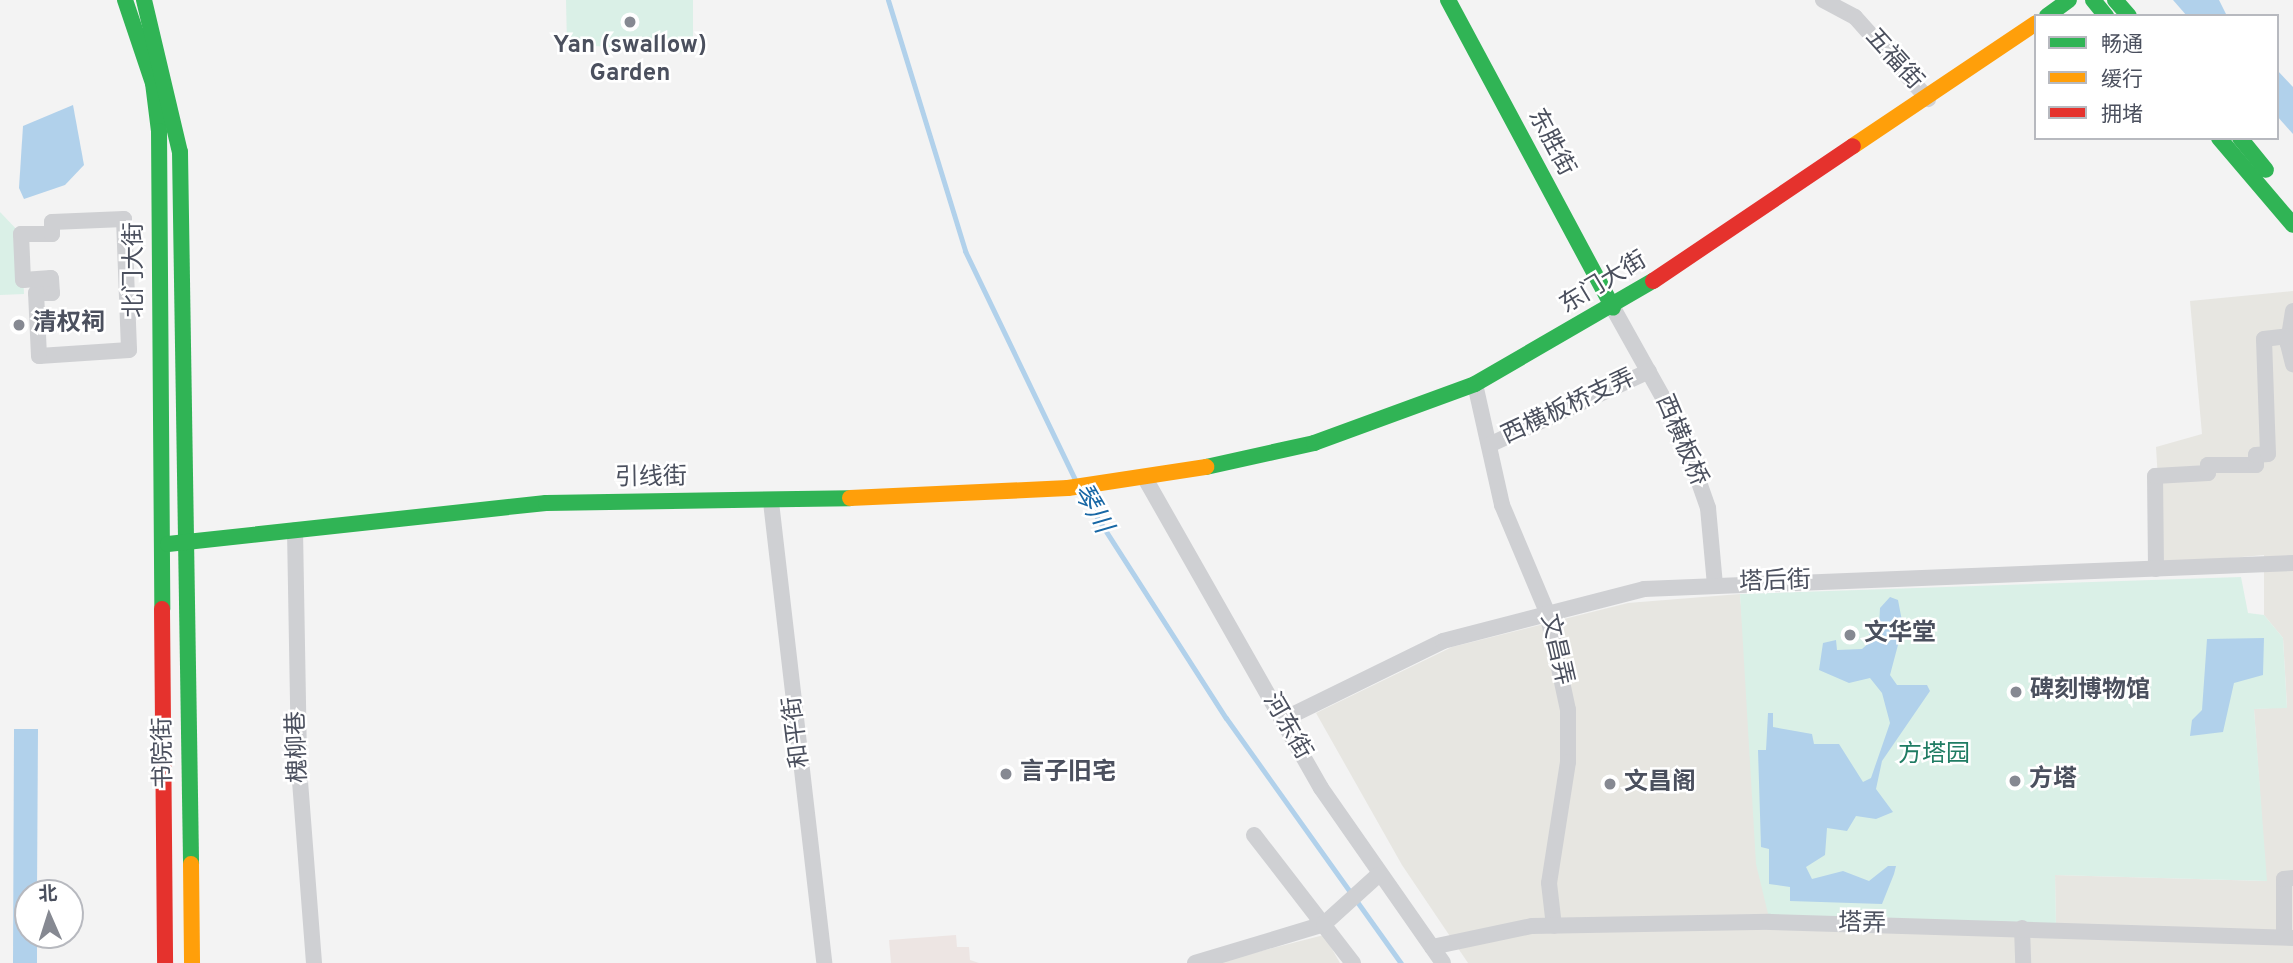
<!DOCTYPE html>
<html>
<head>
<meta charset="utf-8">
<style>
	body { margin:0 }
	#map { position:relative; width:2293px; height:963px; overflow:hidden; background:#f3f3f3; font-family:Overpass,"Noto Sans SC",sans-serif }
	div>[style] { position:absolute }
	[style*='--x'] { left:calc(var(--x)*1px); top:calc(var(--y)*1px); width:calc(var(--w)*1px); rotate:calc(var(--a)*1deg) }
	.commercial>* { inset:0; background:#e7e6e1 }
	.medical>* { inset:0; background:#ede5e3 }
	.green>* { inset:0; background:#daf0e7 }
	.water>* { inset:0; background:#b1d1eb }
	.stream>* { height:5px; margin:-2.5px; padding:0 2.5px; transform-origin:2.5px; border-radius:2.5px; background:#b1d1eb }
	.street>* { height:16px; margin:-8px; padding:0 8px; transform-origin:8px; border-radius:8px; background:#cfd0d3 }
	.fast>* { height:16px; margin:-8px; padding:0 8px; transform-origin:8px; border-radius:8px; background:#30b455 }
	.slow>* { height:16px; margin:-8px; padding:0 8px; transform-origin:8px; border-radius:8px; background:#ff9f0a }
	.jam>* { height:16px; margin:-8px; padding:0 8px; transform-origin:8px; border-radius:8px; background:#e5322d }
	.dots>* { width:19px; height:19px; translate:-50% -50%; box-sizing:border-box; border:4px solid #fff; border-radius:50% }
	span { translate:-50% -50%; white-space:nowrap; text-align:center; line-height:1.15; -webkit-text-stroke:5px #fff; paint-order:stroke }
	.poi-label { font-size:24px; color:#4b505e; font-weight:700 }
	.left { translate:0 -50%; text-align:left }
	.street-label { font-size:24px; color:#4b505e }
	.park-label { font-size:24px; color:#1f7c63 }
	.water-label { font-size:26px; color:#1767a5; font-style:italic }
	.legend { position:absolute; left:2034px; top:14px; width:245px; height:126px; box-sizing:border-box; background:#fff; border:2px solid #b7b9bf; margin:0; padding:9px 12px; list-style:none; font-size:21px; color:#4b505e }
	.legend li { display:flex; align-items:center; gap:14px; height:35px }
	.legend b { width:35px; border:2px solid #b7b9bf }
	.north { position:absolute; left:14px; top:879px; width:70px; height:70px; box-sizing:border-box; background:#fff; border:2px solid #b7b9bf; border-radius:50%; rotate:357deg; font-size:19px; font-weight:700; line-height:28px; text-align:center; color:#4b505e }
	.north::after { content:''; display:block; margin:auto; width:24px; height:32px; background:#868992; clip-path:polygon(50% 0,100% 100%,50% 72%,0 100%) }
</style>
</head>
<body>
<div id="map">
	<div class="commercial">
		<div style="clip-path:polygon(2293px 291px,2293px 963px,1468px 963px,1402px 865px,1316px 713px,1452px 647px,1628px 603px,1740px 594px,1751px 726px,2056px 928px,2055px 875px,2266px 881px,2254px 709px,2287px 707px,2283px 638px,2264px 615px,2264px 555px,2163px 564px,2156px 447px,2202px 434px,2190px 301px)"></div>
		<div style="clip-path:polygon(1324px 935px,1340px 963px,1215px 963px)"></div>
	</div>
	<div class="medical">
		<div style="clip-path:polygon(956px 935px,957px 947px,969px 947px,970px 960px,979px 963px,891px 963px,889px 940px)"></div>
	</div>
	<div class="green">
		<div style="clip-path:polygon(566px 0,693px 0,693px 53px,567px 44px)"></div>
		<div style="clip-path:polygon(0 212px,21px 234px,24px 294px,0 295px)"></div>
		<div style="clip-path:polygon(2241px 577px,2248px 613px,2264px 615px,2283px 638px,2287px 708px,2254px 709px,2267px 881px,2055px 875px,2056px 928px,1770px 922px,1756px 864px,1740px 594px)"></div>
	</div>
	<div class="water">
		<div style="clip-path:polygon(2173px 0,2219px 0,2227px 16px,2187px 16px)"></div>
		<div style="clip-path:polygon(2277px 70px,2293px 87px,2293px 134px,2277px 116px)"></div>
		<div style="clip-path:polygon(73px 105px,84px 165px,65px 185px,24px 199px,19px 188px,23px 126px)"></div>
		<div style="clip-path:polygon(1890px 597px,1898px 600px,1903px 626px,1890px 675px,1897px 685px,1927px 685px,1930px 691px,1882px 761px,1876px 789px,1893px 812px,1876px 819px,1856px 816px,1847px 831px,1827px 828px,1825px 855px,1806px 867px,1812px 879px,1843px 871px,1869px 881px,1888px 866px,1896px 866px,1894px 874px,1882px 904px,1790px 901px,1790px 887px,1769px 884px,1769px 849px,1761px 847px,1758px 750px,1766px 750px,1768px 713px,1773px 713px,1773px 727px,1812px 734px,1814px 744px,1839px 744px,1863px 782px,1871px 778px,1890px 723px,1882px 693px,1870px 678px,1849px 683px,1819px 670px,1823px 643px,1836px 640px,1837px 650px,1862px 649px,1870px 642px,1869px 631px,1879px 627px,1880px 608px)"></div>
		<div style="clip-path:polygon(2264px 638px,2263px 675px,2234px 683px,2223px 732px,2190px 736px,2192px 720px,2202px 710px,2207px 639px)"></div>
		<div style="clip-path:polygon(14px 729px,38px 729px,37px 893px,28px 893px,28px 935px,37px 935px,37px 963px,13px 963px)"></div>
	</div>
	<div class="stream">
		<div style="--x:888;--y:0;--w:263;--a:72.9"></div>
		<div style="--x:965;--y:251;--w:256;--a:64.3"></div>
		<div style="--x:1082;--y:494;--w:266;--a:57.3"></div>
		<div style="--x:1226;--y:718;--w:301;--a:54.5"></div>
	</div>
	<div class="street">
		<div style="--x:1823;--y:0;--w:36;--a:28"></div>
		<div style="--x:1855;--y:17;--w:110;--a:48.3"></div>
		<div style="--x:124;--y:219;--w:131;--a:87.8"></div>
		<div style="--x:129;--y:350;--w:90;--a:176.2"></div>
		<div style="--x:39;--y:356;--w:63;--a:-92.7"></div>
		<div style="--x:36;--y:293;--w:16;--a:0"></div>
		<div style="--x:52;--y:293;--w:15;--a:-94"></div>
		<div style="--x:51;--y:278;--w:28;--a:176"></div>
		<div style="--x:23;--y:280;--w:46;--a:-92.5"></div>
		<div style="--x:21;--y:234;--w:31;--a:0"></div>
		<div style="--x:52;--y:234;--w:12;--a:-90"></div>
		<div style="--x:52;--y:222;--w:72;--a:-2.4"></div>
		<div style="--x:1613;--y:308;--w:137;--a:60.8"></div>
		<div style="--x:1680;--y:428;--w:85;--a:70.7"></div>
		<div style="--x:1708;--y:508;--w:77;--a:84.8"></div>
		<div style="--x:2293;--y:311;--w:33;--a:99"></div>
		<div style="--x:2288;--y:344;--w:21;--a:76"></div>
		<div style="--x:1475;--y:384;--w:124;--a:77.4"></div>
		<div style="--x:1502;--y:505;--w:116;--a:67.2"></div>
		<div style="--x:1547;--y:612;--w:100;--a:77.9"></div>
		<div style="--x:1568;--y:710;--w:52;--a:90"></div>
		<div style="--x:1568;--y:762;--w:122;--a:98.9"></div>
		<div style="--x:1549;--y:883;--w:43;--a:83.4"></div>
		<div style="--x:1489;--y:445;--w:176;--a:-24.8"></div>
		<div style="--x:1146;--y:480;--w:354;--a:60.4"></div>
		<div style="--x:1321;--y:788;--w:213;--a:55.1"></div>
		<div style="--x:771;--y:502;--w:464;--a:83.4"></div>
		<div style="--x:295;--y:530;--w:238;--a:89"></div>
		<div style="--x:299;--y:768;--w:196;--a:85.6"></div>
		<div style="--x:2156;--y:569;--w:93;--a:-90.6"></div>
		<div style="--x:2155;--y:476;--w:53;--a:-3.2"></div>
		<div style="--x:2208;--y:473;--w:8;--a:-90"></div>
		<div style="--x:2208;--y:465;--w:48;--a:0"></div>
		<div style="--x:2256;--y:465;--w:10;--a:-90"></div>
		<div style="--x:2256;--y:455;--w:12;--a:-5"></div>
		<div style="--x:2268;--y:454;--w:115;--a:-92"></div>
		<div style="--x:2264;--y:339;--w:24;--a:-7"></div>
		<div style="--x:1282;--y:720;--w:179;--a:-26.1"></div>
		<div style="--x:1443;--y:641;--w:208;--a:-14.5"></div>
		<div style="--x:1644;--y:589;--w:650;--a:-2.29"></div>
		<div style="--x:1254;--y:835;--w:162;--a:52.3"></div>
		<div style="--x:2022;--y:928;--w:35;--a:88"></div>
		<div style="--x:2284;--y:937;--w:58;--a:-90"></div>
		<div style="--x:2284;--y:879;--w:9;--a:-6"></div>
		<div style="--x:1432;--y:947;--w:102;--a:-11.9"></div>
		<div style="--x:1532;--y:926;--w:238;--a:-1"></div>
		<div style="--x:1770;--y:922;--w:523;--a:1.75"></div>
		<div style="--x:1195;--y:963;--w:135;--a:-16.8"></div>
		<div style="--x:1324;--y:924;--w:73;--a:-42.2"></div>
	</div>
	<div class="fast">
		<div style="--x:125;--y:0;--w:88;--a:71.4"></div>
		<div style="--x:153;--y:83;--w:48;--a:82.9"></div>
		<div style="--x:159;--y:131;--w:478;--a:89.6"></div>
		<div style="--x:144;--y:0;--w:156;--a:76.7"></div>
		<div style="--x:180;--y:152;--w:712;--a:89.11"></div>
		<div style="--x:1448;--y:0;--w:349;--a:61.8"></div>
		<div style="--x:2093;--y:0;--w:21;--a:51"></div>
		<div style="--x:2115;--y:0;--w:21;--a:49"></div>
		<div style="--x:2047;--y:16;--w:27;--a:-36"></div>
		<div style="--x:2219;--y:138;--w:114;--a:49.6"></div>
		<div style="--x:2240;--y:138;--w:41;--a:50.9"></div>
		<div style="--x:1206;--y:467;--w:111;--a:-12.5"></div>
		<div style="--x:1314;--y:443;--w:171;--a:-20.1"></div>
		<div style="--x:1475;--y:384;--w:206;--a:-30.1"></div>
		<div style="--x:168;--y:544;--w:380;--a:-6.2"></div>
		<div style="--x:546;--y:503;--w:304;--a:-0.9"></div>
	</div>
	<div class="slow">
		<div style="--x:1853;--y:146;--w:220;--a:-33.9"></div>
		<div style="--x:850;--y:498;--w:218;--a:-2.6"></div>
		<div style="--x:1068;--y:488;--w:140;--a:-8.7"></div>
		<div style="--x:191;--y:864;--w:99;--a:89.4"></div>
	</div>
	<div class="jam">
		<div style="--x:1653;--y:281;--w:241;--a:-34"></div>
		<div style="--x:162;--y:609;--w:354;--a:89.5"></div>
	</div>
	<div class="dots">
		<div style="left:630px;top:22px;background:#868992"></div>
		<div style="left:19px;top:325px;background:#868992"></div>
		<div style="left:1850px;top:635px;background:#868992"></div>
		<div style="left:2016px;top:692px;background:#868992"></div>
		<div style="left:1006px;top:774px;background:#868992"></div>
		<div style="left:2015px;top:781px;background:#868992"></div>
		<div style="left:1610px;top:784px;background:#868992"></div>
	</div>
	<div class="poi-label">
		<span style="left:630px;top:61px">Yan (swallow)<br>Garden</span>
		<span class="left" style="left:33px;top:325px">清权祠</span>
		<span class="left" style="left:1864px;top:635px">文华堂</span>
		<span class="left" style="left:2030px;top:692px">碑刻博物馆</span>
		<span class="left" style="left:1020px;top:774px">言子旧宅</span>
		<span class="left" style="left:2029px;top:781px">方塔</span>
		<span class="left" style="left:1624px;top:784px">文昌阁</span>
	</div>
	<div class="street-label">
		<span style="left:1893px;top:60px;rotate:48deg">五福街</span>
		<span style="left:1550px;top:143px;rotate:62deg">东胜街</span>
		<span style="left:136px;top:270px;rotate:-90deg">北门大街</span>
		<span style="left:1604px;top:284px;rotate:-31deg">东门大街</span>
		<span style="left:1569px;top:408px;rotate:-25deg">西横板桥支弄</span>
		<span style="left:1680px;top:441px;rotate:67deg">西横板桥</span>
		<span style="left:651px;top:479px;rotate:-1deg">引线街</span>
		<span style="left:1775px;top:583px;rotate:-2deg">塔后街</span>
		<span style="left:1555px;top:650px;rotate:77deg">文昌弄</span>
		<span style="left:1286px;top:727px;rotate:60deg">河东街</span>
		<span style="left:798px;top:732px;rotate:-97deg">和平街</span>
		<span style="left:299px;top:747px;rotate:-92deg">槐柳巷</span>
		<span style="left:165px;top:753px;rotate:-91deg">书院街</span>
		<span style="left:1862px;top:925px;rotate:1deg">塔弄</span>
	</div>
	<div class="park-label">
		<span style="left:1934px;top:756px">方塔园</span>
	</div>
	<div class="water-label">
		<span style="left:1091px;top:509px;rotate:60deg">琴川</span>
	</div>
	<ul class="legend">
	<li><b style="height:9px;background:#30b455"></b>畅通</li>
	<li><b style="height:9px;background:#ff9f0a"></b>缓行</li>
	<li><b style="height:9px;background:#e5322d"></b>拥堵</li>
	</ul>
	<div class="north">北</div>
</div>
</body>
</html>
